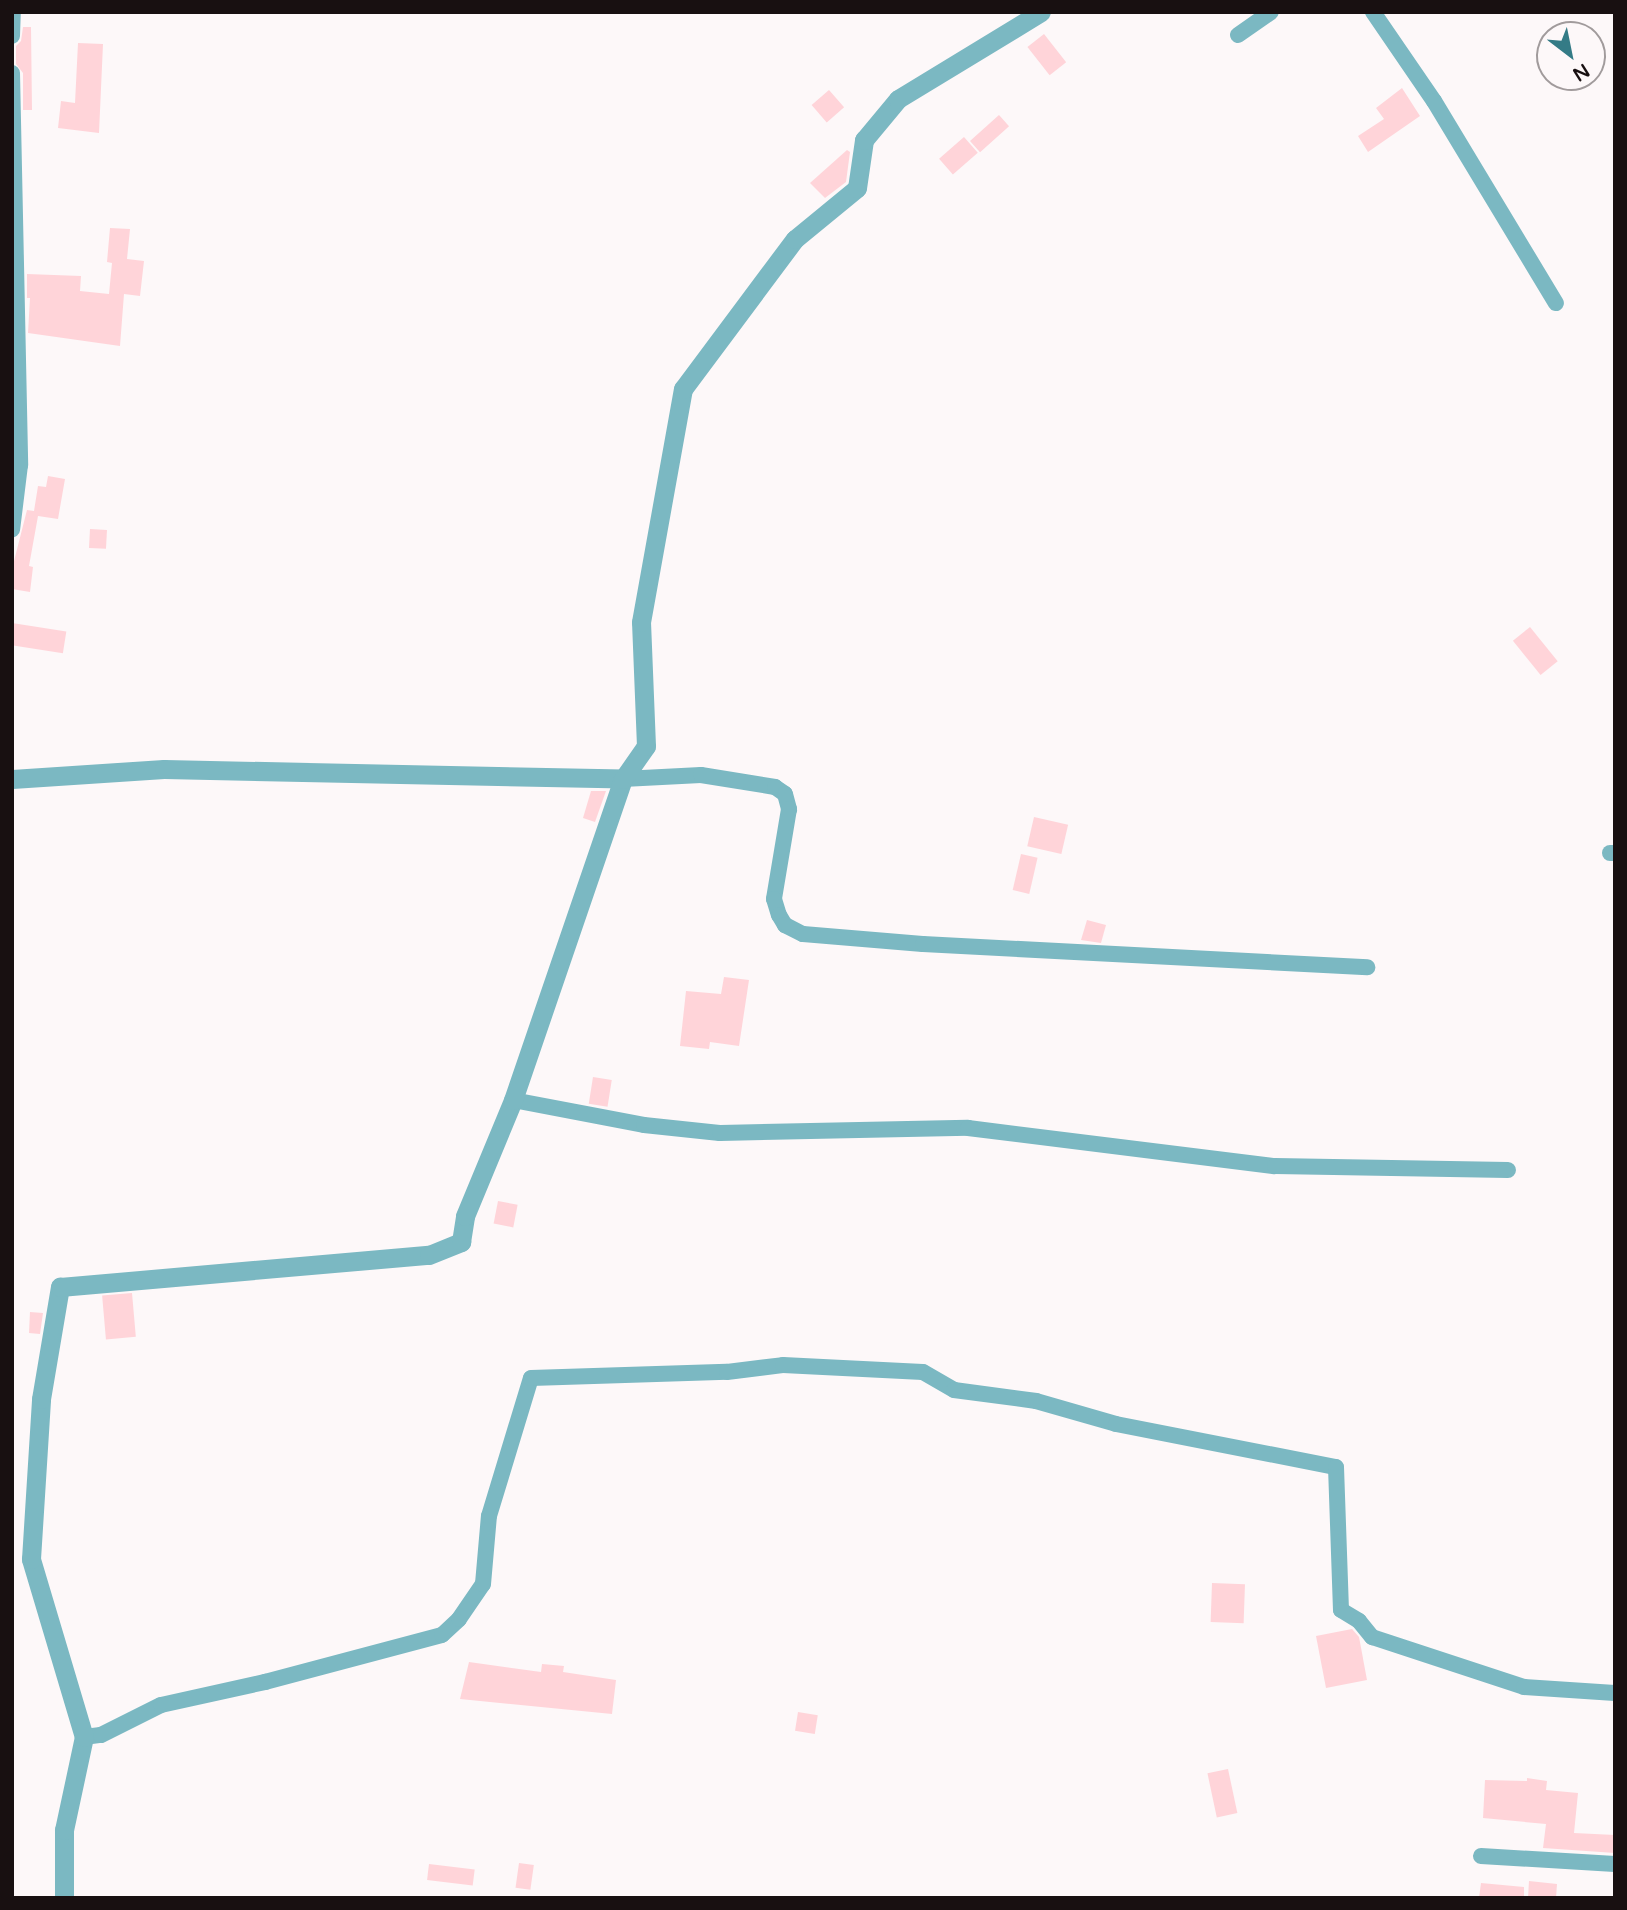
<!DOCTYPE html>
<html>
<head>
<meta charset="utf-8">
<style>
	body { margin:0 }
	#map { position:relative; width:1627px; height:1910px; overflow:hidden; background:#fdf8f9; font-family:"Varela Round",sans-serif }
	div>[style] { position:absolute }
	[style*='--x'] { left:calc(var(--x)*1px); top:calc(var(--y)*1px); width:calc(var(--w)*1px); rotate:calc(var(--a)*1deg) }
	.building>* { inset:0; background:#ffd4d9; transform-origin:0 0 }
	.minor>* { height:16px; margin:-8px; padding:0 8px; transform-origin:8px; border-radius:8px; background:#7bb8c2 }
	.tertiary>* { height:19px; margin:-9.5px; padding:0 9.5px; transform-origin:9.5px; border-radius:9.5px; background:#7bb8c2 }
	span { translate:-50% -50%; white-space:nowrap; text-align:center; line-height:1.15; -webkit-text-stroke:5px #fdf8f9; paint-order:stroke }
	.frame { position:absolute; inset:0; border:14px solid #181011; pointer-events:none }
	.north { position:absolute; left:1536px; top:21px; width:70px; height:70px; box-sizing:border-box; background:#fdf8f9; border:2px solid #a19b9c; border-radius:50%; rotate:148deg; font-size:19px; font-weight:700; line-height:28px; text-align:center; color:#181011 }
	.north::after { content:''; display:block; margin:auto; width:24px; height:32px; background:#347b86; clip-path:polygon(50% 0,100% 100%,50% 72%,0 100%) }
</style>
</head>
<body>
<div id="map">
	<div class="building">
		<div style="clip-path:polygon(23px 27px,31px 27px,32px 110px,23px 110px,23px 73px,16px 64px,16px 46px,21px 41px)"></div>
		<div style="left:1044px;top:34px;width:36px;height:21px;rotate:52deg"></div>
		<div style="clip-path:polygon(78px 43px,103px 44px,99px 133px,58px 128px,61px 101px,75px 103px)"></div>
		<div style="clip-path:polygon(1402px 88px,1420px 116px,1368px 152px,1358px 136px,1384px 119px,1376px 108px)"></div>
		<div style="left:829px;top:90px;width:23px;height:23px;rotate:49deg"></div>
		<div style="left:999px;top:115px;width:15px;height:39px;rotate:48deg"></div>
		<div style="left:964px;top:137px;width:21px;height:33px;rotate:49deg"></div>
		<div style="clip-path:polygon(847px 150px,850px 152px,846px 182px,825px 198px,810px 183px)"></div>
		<div style="clip-path:polygon(110px 228px,130px 229px,127px 259px,144px 261px,140px 296px,124px 294px,120px 346px,28px 333px,30px 298px,27px 298px,27px 274px,81px 276px,80px 291px,109px 294px,112px 263px,107px 262px)"></div>
		<div style="clip-path:polygon(48px 476px,65px 479px,58px 519px,38px 516px,29px 566px,33px 567px,30px 592px,12px 589px,12px 569px,27px 510px,34px 511px,38px 486px,46px 487px)"></div>
		<div style="left:90px;top:529px;width:17px;height:19px;rotate:3deg"></div>
		<div style="left:12px;top:623px;width:55px;height:22px;rotate:9deg"></div>
		<div style="left:1530px;top:627px;width:44px;height:22px;rotate:51deg"></div>
		<div style="clip-path:polygon(591px 791px,606px 791px,595px 822px,583px 818px)"></div>
		<div style="left:1034px;top:817px;width:35px;height:30px;rotate:13deg"></div>
		<div style="left:1021px;top:854px;width:17px;height:37px;rotate:13deg"></div>
		<div style="clip-path:polygon(1087px 920px,1106px 925px,1101px 943px,1081px 940px)"></div>
		<div style="clip-path:polygon(724px 977px,749px 980px,739px 1046px,710px 1042px,709px 1049px,680px 1046px,686px 991px,721px 994px)"></div>
		<div style="left:593px;top:1077px;width:19px;height:27px;rotate:9deg"></div>
		<div style="left:498px;top:1201px;width:20px;height:23px;rotate:11deg"></div>
		<div style="left:132px;top:1293px;width:44px;height:30px;rotate:85deg"></div>
		<div style="clip-path:polygon(30px 1312px,43px 1313px,40px 1334px,29px 1333px)"></div>
		<div style="left:1212px;top:1583px;width:33px;height:39px;rotate:2deg"></div>
		<div style="clip-path:polygon(1352px 1629px,1359px 1637px,1367px 1680px,1326px 1688px,1316px 1636px)"></div>
		<div style="clip-path:polygon(469px 1662px,541px 1672px,542px 1664px,564px 1666px,563px 1672px,616px 1680px,612px 1714px,460px 1699px)"></div>
		<div style="left:798px;top:1712px;width:20px;height:19px;rotate:9deg"></div>
		<div style="left:1228px;top:1769px;width:45px;height:21px;rotate:78deg"></div>
		<div style="clip-path:polygon(1527px 1778px,1547px 1781px,1546px 1790px,1578px 1793px,1574px 1833px,1615px 1835px,1615px 1853px,1543px 1848px,1546px 1824px,1483px 1818px,1485px 1780px,1527px 1781px)"></div>
		<div style="left:519px;top:1863px;width:15px;height:25px;rotate:8deg"></div>
		<div style="left:429px;top:1864px;width:46px;height:16px;rotate:7deg"></div>
		<div style="clip-path:polygon(1529px 1881px,1557px 1884px,1556px 1898px,1528px 1898px)"></div>
		<div style="clip-path:polygon(1481px 1883px,1524px 1887px,1524px 1898px,1479px 1898px)"></div>
	</div>
	<div class="minor">
		<div style="--x:1373;--y:12;--w:108;--a:55.6"></div>
		<div style="--x:1434;--y:101;--w:236;--a:58.9"></div>
		<div style="--x:1238;--y:35;--w:40;--a:-34.9"></div>
		<div style="--x:12;--y:36;--w:24;--a:-88"></div>
		<div style="--x:12;--y:73;--w:392;--a:88.8"></div>
		<div style="--x:20;--y:465;--w:65;--a:97"></div>
		<div style="--x:623;--y:779;--w:78;--a:-2.9"></div>
		<div style="--x:701;--y:775;--w:75;--a:9.2"></div>
		<div style="--x:775;--y:787;--w:12;--a:35"></div>
		<div style="--x:785;--y:794;--w:16;--a:75"></div>
		<div style="--x:789;--y:809;--w:91;--a:99.5"></div>
		<div style="--x:774;--y:899;--w:17;--a:73"></div>
		<div style="--x:779;--y:915;--w:12;--a:59"></div>
		<div style="--x:785;--y:925;--w:20;--a:27"></div>
		<div style="--x:803;--y:934;--w:120;--a:4.8"></div>
		<div style="--x:923;--y:944;--w:445;--a:3"></div>
		<div style="--x:1610;--y:853;--w:5;--a:0"></div>
		<div style="--x:513;--y:1100;--w:133;--a:10.8"></div>
		<div style="--x:644;--y:1125;--w:76;--a:6"></div>
		<div style="--x:720;--y:1133;--w:248;--a:-1.2"></div>
		<div style="--x:968;--y:1128;--w:309;--a:7.1"></div>
		<div style="--x:1275;--y:1166;--w:233;--a:1"></div>
		<div style="--x:84;--y:1737;--w:17;--a:-7"></div>
		<div style="--x:101;--y:1735;--w:67;--a:-26.6"></div>
		<div style="--x:161;--y:1705;--w:107;--a:-12.5"></div>
		<div style="--x:265;--y:1682;--w:183;--a:-14.9"></div>
		<div style="--x:442;--y:1635;--w:23;--a:-43"></div>
		<div style="--x:459;--y:1619;--w:42;--a:-55.6"></div>
		<div style="--x:483;--y:1584;--w:68;--a:-85"></div>
		<div style="--x:489;--y:1516;--w:144;--a:-73.1"></div>
		<div style="--x:531;--y:1378;--w:196;--a:-1.8"></div>
		<div style="--x:727;--y:1372;--w:56;--a:-7.1"></div>
		<div style="--x:783;--y:1365;--w:140;--a:2.9"></div>
		<div style="--x:923;--y:1372;--w:36;--a:30"></div>
		<div style="--x:954;--y:1390;--w:83;--a:7.6"></div>
		<div style="--x:1036;--y:1401;--w:83;--a:16"></div>
		<div style="--x:1116;--y:1424;--w:224;--a:11.1"></div>
		<div style="--x:1336;--y:1467;--w:143;--a:88"></div>
		<div style="--x:1341;--y:1610;--w:21;--a:31"></div>
		<div style="--x:1359;--y:1621;--w:21;--a:51"></div>
		<div style="--x:1372;--y:1637;--w:160;--a:18.2"></div>
		<div style="--x:1524;--y:1687;--w:91;--a:3.8"></div>
		<div style="--x:1481;--y:1856;--w:134;--a:3.4"></div>
	</div>
	<div class="tertiary">
		<div style="--x:12;--y:779;--w:152;--a:-3.8"></div>
		<div style="--x:164;--y:769;--w:459;--a:1.2"></div>
		<div style="--x:64;--y:1898;--w:68;--a:-90"></div>
		<div style="--x:64;--y:1830;--w:95;--a:-77.9"></div>
		<div style="--x:84;--y:1737;--w:186;--a:-106.6"></div>
		<div style="--x:31;--y:1559;--w:160;--a:-86.4"></div>
		<div style="--x:41;--y:1399;--w:114;--a:-80.4"></div>
		<div style="--x:60;--y:1287;--w:370;--a:-5"></div>
		<div style="--x:429;--y:1255;--w:35;--a:-22"></div>
		<div style="--x:461;--y:1242;--w:26;--a:-81"></div>
		<div style="--x:465;--y:1216;--w:126;--a:-67.5"></div>
		<div style="--x:513;--y:1100;--w:339;--a:-71.1"></div>
		<div style="--x:623;--y:779;--w:40;--a:-55.1"></div>
		<div style="--x:646;--y:746;--w:124;--a:-92.3"></div>
		<div style="--x:641;--y:622;--w:237;--a:-79.8"></div>
		<div style="--x:683;--y:389;--w:187;--a:-53.3"></div>
		<div style="--x:795;--y:239;--w:80;--a:-39.4"></div>
		<div style="--x:857;--y:188;--w:49;--a:-81.7"></div>
		<div style="--x:864;--y:140;--w:53;--a:-50.3"></div>
		<div style="--x:898;--y:99;--w:167;--a:-31.3"></div>
	</div>
	<div class="frame"></div>
	<div class="north">N</div>
</div>
</body>
</html>
